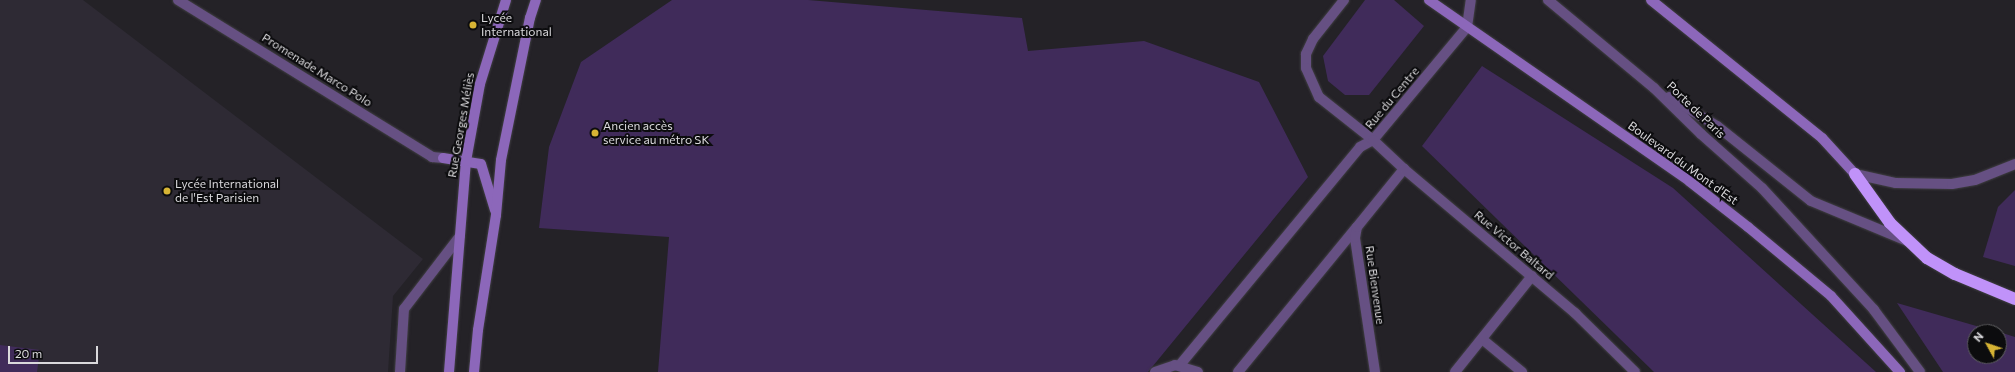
<!DOCTYPE html>
<html>
<head>
<meta charset="utf-8">
<style>
	body { margin:0 }
	#map { position:relative; width:2015px; height:372px; overflow:hidden; background:#242227; font-family:Commissioner,sans-serif }
	div>[style] { position:absolute }
	[style*='--x'] { left:calc(var(--x)*1px); top:calc(var(--y)*1px); width:calc(var(--w)*1px); rotate:calc(var(--a)*1deg) }
	.built>* { inset:0; background:#2e2a34 }
	.green>* { inset:0; background:#402b5a }
	.roads { filter:drop-shadow(0 0 1px #413f44) drop-shadow(0 0 1px #413f44) }
	.service>* { height:10px; margin:-5px; padding:0 5px; transform-origin:5px; border-radius:5px; background:#665083 }
	.minor>* { height:10px; margin:-5px; padding:0 5px; transform-origin:5px; border-radius:5px; background:#665083 }
	.secondary>* { height:10px; margin:-5px; padding:0 5px; transform-origin:5px; border-radius:5px; background:#8c67ba }
	.motorway>* { height:12px; margin:-6px; padding:0 6px; transform-origin:6px; border-radius:6px; background:#c092f9 }
	.dots>* { width:11px; height:11px; translate:-50% -50%; box-sizing:border-box; border:2px solid #0c0c0e; border-radius:50% }
	span { translate:-50% -50%; white-space:nowrap; text-align:center; line-height:1.15; -webkit-text-stroke:4px #0c0c0e; paint-order:stroke }
	.poi-label { font-size:12px; color:#dad9dc }
	.left { translate:0 -50%; text-align:left }
	.street-label { font-size:12px; color:#dad9dc }
	.north { position:absolute; left:1967px; top:324px; width:40px; height:40px; box-sizing:border-box; background:#0c0c0e; border:1px solid #5e5e60; border-radius:50%; rotate:310deg; font-size:11px; font-weight:700; line-height:16px; text-align:center; color:#dad9dc }
	.north::after { content:''; display:block; margin:auto; width:14px; height:18px; background:#d7b434; clip-path:polygon(50% 0,100% 100%,50% 72%,0 100%) }
	.scale { position:absolute; left:8px; top:346px; width:90px; height:18px; box-sizing:border-box; border:2px solid #dad9dc; border-top:0; padding-left:5px; font-size:12px; line-height:14px; white-space:nowrap; color:#dad9dc; -webkit-text-stroke:3px #0c0c0e; paint-order:stroke }
</style>
</head>
<body>
<div id="map">
	<div class="built">
		<div style="clip-path:polygon(0 0,83px 0,423px 259px,393px 296px,388px 372px,0 372px)"></div>
	</div>
	<div class="green">
		<div style="clip-path:polygon(672px 0,808px 0,1022px 18px,1028px 51px,1144px 41px,1259px 82px,1308px 177px,1148px 372px,658px 372px,669px 237px,539px 228px,549px 147px,581px 62px)"></div>
		<div style="clip-path:polygon(1365px 0,1394px 0,1424px 26px,1369px 95px,1345px 95px,1328px 81px,1323px 56px)"></div>
		<div style="clip-path:polygon(1482px 66px,1673px 188px,1876px 372px,1654px 372px,1422px 146px)"></div>
		<div style="clip-path:polygon(2015px 190px,2015px 266px,1983px 257px,1998px 207px)"></div>
		<div style="clip-path:polygon(1897px 303px,1997px 332px,1975px 332px,1975px 356px,1999px 356px,1999px 332px,2015px 337px,2015px 372px,1943px 372px)"></div>
		<div style="clip-path:polygon(0 345px,40px 350px,37px 372px,0 372px)"></div>
	</div>
	<div class="roads">
		<div class="service">
			<div style="--x:1548;--y:0;--w:138;--a:39.7"></div>
			<div style="--x:1654;--y:88;--w:66;--a:44.4"></div>
			<div style="--x:1701;--y:134;--w:81;--a:41.5"></div>
			<div style="--x:1762;--y:188;--w:166;--a:47.4"></div>
			<div style="--x:1874;--y:310;--w:77;--a:53.4"></div>
			<div style="--x:1669;--y:97;--w:56;--a:31.1"></div>
			<div style="--x:1717;--y:126;--w:120;--a:38.6"></div>
			<div style="--x:1811;--y:201;--w:104;--a:22.6"></div>
			<div style="--x:1482;--y:339;--w:52;--a:39.5"></div>
			<div style="--x:1179;--y:366;--w:284;--a:-50.4"></div>
			<div style="--x:1360;--y:147;--w:15;--a:-28"></div>
			<div style="--x:400;--y:372;--w:63;--a:-86.4"></div>
			<div style="--x:404;--y:309;--w:92;--a:-52.5"></div>
			<div style="--x:1155;--y:372;--w:21;--a:-19"></div>
			<div style="--x:1175;--y:365;--w:24;--a:17"></div>
			<div style="--x:1238;--y:372;--w:186;--a:-50.7"></div>
			<div style="--x:1375;--y:372;--w:135;--a:-98.5"></div>
			<div style="--x:1355;--y:238;--w:11;--a:-80"></div>
			<div style="--x:1357;--y:227;--w:75;--a:-51"></div>
			<div style="--x:1455;--y:372;--w:123;--a:-51.3"></div>
		</div>
		<div class="minor">
			<div style="--x:178;--y:0;--w:299;--a:31.7"></div>
			<div style="--x:432;--y:157;--w:11;--a:5"></div>
			<div style="--x:1344;--y:0;--w:50;--a:128.5"></div>
			<div style="--x:1313;--y:39;--w:17;--a:115"></div>
			<div style="--x:1306;--y:54;--w:14;--a:90"></div>
			<div style="--x:1306;--y:68;--w:32;--a:66"></div>
			<div style="--x:1319;--y:97;--w:69;--a:38.5"></div>
			<div style="--x:1373;--y:140;--w:147;--a:-50.2"></div>
			<div style="--x:1467;--y:27;--w:27;--a:-82"></div>
			<div style="--x:1373;--y:140;--w:42;--a:43.1"></div>
			<div style="--x:1404;--y:169;--w:224;--a:40.1"></div>
			<div style="--x:1575;--y:313;--w:84;--a:44.5"></div>
			<div style="--x:1855;--y:174;--w:42;--a:12.4"></div>
			<div style="--x:1896;--y:183;--w:56;--a:1"></div>
			<div style="--x:1952;--y:184;--w:23;--a:-10"></div>
			<div style="--x:1975;--y:180;--w:43;--a:-21.8"></div>
		</div>
		<div class="secondary">
			<div style="--x:1429;--y:0;--w:317;--a:34.8"></div>
			<div style="--x:1689;--y:181;--w:75;--a:37.9"></div>
			<div style="--x:1748;--y:227;--w:108;--a:39.7"></div>
			<div style="--x:1831;--y:296;--w:103;--a:47.8"></div>
			<div style="--x:1651;--y:0;--w:220;--a:38.9"></div>
			<div style="--x:1822;--y:138;--w:49;--a:47.5"></div>
			<div style="--x:443;--y:158;--w:38;--a:9"></div>
			<div style="--x:481;--y:164;--w:48;--a:73.1"></div>
			<div style="--x:449;--y:372;--w:212;--a:-85.4"></div>
			<div style="--x:466;--y:161;--w:78;--a:-79.7"></div>
			<div style="--x:480;--y:84;--w:88;--a:-72.8"></div>
			<div style="--x:474;--y:372;--w:42;--a:-84.6"></div>
			<div style="--x:478;--y:330;--w:116;--a:-81.1"></div>
			<div style="--x:496;--y:215;--w:55;--a:-84.8"></div>
			<div style="--x:501;--y:160;--w:145;--a:-78.5"></div>
			<div style="--x:530;--y:18;--w:19;--a:-72"></div>
		</div>
		<div class="motorway">
			<div style="--x:1855;--y:174;--w:60;--a:54.5"></div>
			<div style="--x:1890;--y:223;--w:51;--a:43.4"></div>
			<div style="--x:1927;--y:258;--w:32;--a:30"></div>
			<div style="--x:1955;--y:274;--w:65;--a:22.6"></div>
		</div>
	</div>
	<div class="dots">
		<div style="left:473px;top:25px;background:#d7b434"></div>
		<div style="left:595px;top:133px;background:#d7b434"></div>
		<div style="left:167px;top:191px;background:#d7b434"></div>
	</div>
	<div class="poi-label">
		<span class="left" style="left:481px;top:25px">Lycée<br>International</span>
		<span class="left" style="left:603px;top:133px">Ancien accès<br>service au métro SK</span>
		<span class="left" style="left:175px;top:191px">Lycée International<br>de l'Est Parisien</span>
	</div>
	<div class="street-label">
		<span style="left:317px;top:70px;rotate:32deg">Promenade Marco Polo</span>
		<span style="left:1392px;top:98px;rotate:-50deg">Rue du Centre</span>
		<span style="left:1696px;top:110px;rotate:44deg">Porte de Paris</span>
		<span style="left:461px;top:125px;rotate:-80deg">Rue Georges Méliès</span>
		<span style="left:1683px;top:163px;rotate:36deg">Boulevard du Mont d'Est</span>
		<span style="left:1514px;top:245px;rotate:40deg">Rue Victor Baltard</span>
		<span style="left:1375px;top:285px;rotate:82deg">Rue Bienvenue</span>
	</div>
	<div class="north">N</div>
	<div class="scale">20 m</div>
</div>
</body>
</html>
